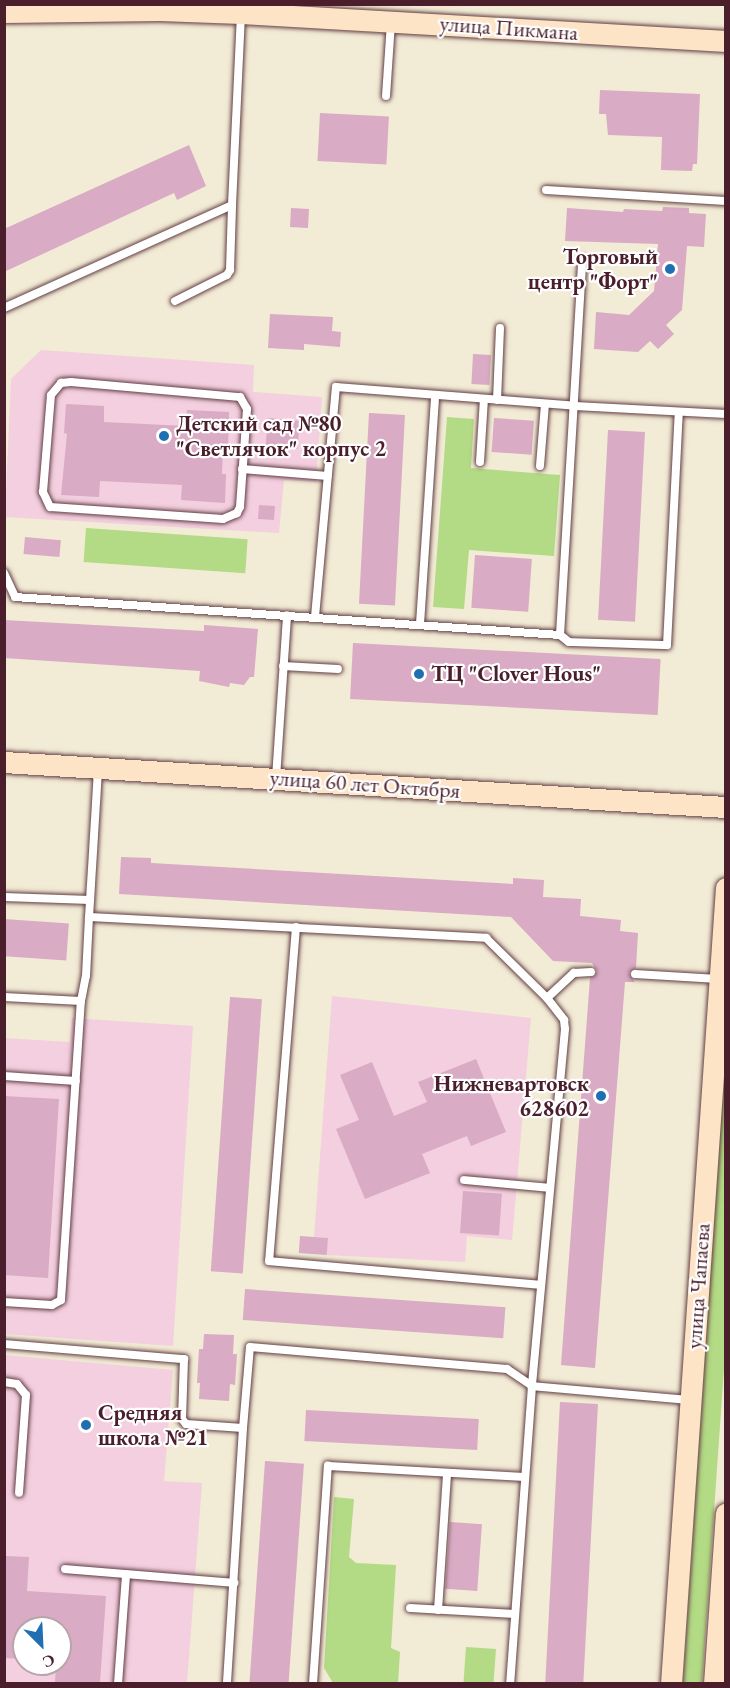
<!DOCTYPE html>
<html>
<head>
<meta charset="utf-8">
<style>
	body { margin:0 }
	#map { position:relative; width:730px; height:1688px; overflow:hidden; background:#f2ebd5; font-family:"EB Garamond",serif }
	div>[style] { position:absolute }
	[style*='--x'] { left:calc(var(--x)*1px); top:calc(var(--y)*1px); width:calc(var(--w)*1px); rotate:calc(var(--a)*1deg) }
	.built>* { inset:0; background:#f3cfdf }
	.green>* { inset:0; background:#b3da84; transform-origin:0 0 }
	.building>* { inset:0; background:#d9abc4; transform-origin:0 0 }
	.roads { filter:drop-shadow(0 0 2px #633e44) drop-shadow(0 0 2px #633e44) }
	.lane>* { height:8px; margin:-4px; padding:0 4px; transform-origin:4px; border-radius:4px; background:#fff }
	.secondary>* { height:21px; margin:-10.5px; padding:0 10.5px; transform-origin:10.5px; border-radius:10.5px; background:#fee4c6 }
	.dots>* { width:16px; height:16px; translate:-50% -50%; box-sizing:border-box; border:3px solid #fff; border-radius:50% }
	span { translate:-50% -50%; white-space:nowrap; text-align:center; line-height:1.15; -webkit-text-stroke:4.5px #fff; paint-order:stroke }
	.street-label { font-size:22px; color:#4a1f2b }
	.poi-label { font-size:22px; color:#4a1f2b; font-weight:700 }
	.right { translate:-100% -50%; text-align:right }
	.left { translate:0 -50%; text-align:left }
	.frame { position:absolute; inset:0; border:6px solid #4a1f2b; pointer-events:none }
	.north { position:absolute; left:12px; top:1616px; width:60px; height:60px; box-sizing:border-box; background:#fff; border:2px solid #b7a5aa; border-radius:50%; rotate:156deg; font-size:16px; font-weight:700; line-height:24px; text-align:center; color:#4a1f2b }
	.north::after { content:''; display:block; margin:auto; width:21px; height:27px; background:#1f6fb2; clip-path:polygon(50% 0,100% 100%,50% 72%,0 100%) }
</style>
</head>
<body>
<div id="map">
	<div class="built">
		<div style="clip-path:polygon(41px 350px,254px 365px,253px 392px,322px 397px,316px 482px,284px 480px,279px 533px,5px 517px,11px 379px)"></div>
		<div style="clip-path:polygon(332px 996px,531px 1018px,512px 1240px,467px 1236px,465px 1262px,327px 1255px,327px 1238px,314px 1237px)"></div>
		<div style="clip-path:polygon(72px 1018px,193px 1026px,173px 1346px,5px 1334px,4px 1038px,70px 1042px)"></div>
		<div style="clip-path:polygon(evenodd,4px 1355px,173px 1370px,164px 1481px,202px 1483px,187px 1683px,5px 1683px,4px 1355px,24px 1628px,60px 1628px,60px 1664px,24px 1664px,24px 1628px)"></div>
	</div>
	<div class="green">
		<div style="clip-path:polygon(447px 417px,474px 419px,471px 468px,560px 475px,554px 556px,469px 550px,464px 609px,433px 607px)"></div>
		<div style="left:86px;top:528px;width:162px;height:34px;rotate:4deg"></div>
		<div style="clip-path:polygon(725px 1060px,725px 1354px,702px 1683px,683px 1683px)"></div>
		<div style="clip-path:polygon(334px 1497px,354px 1499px,349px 1557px,356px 1563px,396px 1565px,391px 1648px,400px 1652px,398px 1683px,333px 1683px,324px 1668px)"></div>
		<div style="left:466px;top:1647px;width:30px;height:36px;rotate:4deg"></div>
	</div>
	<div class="building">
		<div style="clip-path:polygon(600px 90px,700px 94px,697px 164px,693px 164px,692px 171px,661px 170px,662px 137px,608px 135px,606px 114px,599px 114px)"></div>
		<div style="left:320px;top:113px;width:69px;height:48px;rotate:3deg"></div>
		<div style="clip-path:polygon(189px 145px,206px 186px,177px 200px,174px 193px,4px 272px,4px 229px)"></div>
		<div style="clip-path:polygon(663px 207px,689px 208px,689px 213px,706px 214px,704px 247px,687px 246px,682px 310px,666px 325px,674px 334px,658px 349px,650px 341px,638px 352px,594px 349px,596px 312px,629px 315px,654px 291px,658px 244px,565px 241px,567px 208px,623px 212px,624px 209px,662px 211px)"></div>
		<div style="left:291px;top:208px;width:18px;height:19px;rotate:3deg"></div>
		<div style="clip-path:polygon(270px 314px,333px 317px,332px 331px,341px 332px,340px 347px,304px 344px,304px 350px,268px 348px)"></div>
		<div style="left:473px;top:354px;width:18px;height:30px;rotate:3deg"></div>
		<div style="clip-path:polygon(66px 404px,104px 406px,104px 422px,186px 426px,187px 410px,229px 412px,228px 447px,223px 447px,222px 474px,226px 474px,225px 503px,181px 500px,182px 485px,100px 481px,99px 497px,61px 495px,67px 434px,64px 433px)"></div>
		<div style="left:369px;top:413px;width:36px;height:191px;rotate:3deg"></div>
		<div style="left:268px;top:418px;width:32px;height:28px;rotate:5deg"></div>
		<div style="left:494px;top:418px;width:40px;height:34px;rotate:4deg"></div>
		<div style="left:608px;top:430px;width:37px;height:190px;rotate:3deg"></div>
		<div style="left:259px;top:505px;width:16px;height:14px;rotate:4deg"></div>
		<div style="left:25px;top:537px;width:36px;height:17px;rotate:5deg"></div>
		<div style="left:475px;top:555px;width:57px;height:53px;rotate:4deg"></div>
		<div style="clip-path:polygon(4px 620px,204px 631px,204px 625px,258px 629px,254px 677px,250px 677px,244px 685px,230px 683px,229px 687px,199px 681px,200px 671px,4px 658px)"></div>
		<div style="left:353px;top:643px;width:308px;height:56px;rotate:3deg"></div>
		<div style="clip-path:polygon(121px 857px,151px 858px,151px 863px,513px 884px,513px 878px,544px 880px,543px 897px,581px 899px,580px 916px,621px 920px,620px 931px,638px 933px,636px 968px,629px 973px,635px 982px,625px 982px,595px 1368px,561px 1365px,590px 978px,597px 972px,592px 963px,553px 961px,511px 917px,119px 894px)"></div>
		<div style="left:4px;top:919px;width:65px;height:37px;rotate:4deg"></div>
		<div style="left:230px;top:997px;width:32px;height:275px;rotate:4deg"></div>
		<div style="clip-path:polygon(476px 1059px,506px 1132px,471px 1146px,467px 1136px,422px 1154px,430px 1173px,365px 1199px,336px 1129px,359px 1120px,340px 1075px,372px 1062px,394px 1116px,427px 1102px,418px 1082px)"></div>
		<div style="clip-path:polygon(4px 1096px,59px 1099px,48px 1278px,4px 1275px)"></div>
		<div style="left:463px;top:1191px;width:39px;height:42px;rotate:4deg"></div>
		<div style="left:300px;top:1236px;width:28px;height:17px;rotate:4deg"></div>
		<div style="left:245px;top:1289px;width:261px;height:31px;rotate:4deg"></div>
		<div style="clip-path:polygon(204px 1334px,234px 1335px,233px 1354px,237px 1354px,235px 1385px,230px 1384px,229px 1401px,199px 1399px,200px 1383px,197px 1383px,199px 1349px,203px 1349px)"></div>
		<div style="left:560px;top:1402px;width:38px;height:282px;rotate:3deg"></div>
		<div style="left:306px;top:1410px;width:173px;height:31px;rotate:3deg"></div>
		<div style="left:265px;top:1461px;width:39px;height:223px;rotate:4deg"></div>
		<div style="left:450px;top:1522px;width:32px;height:67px;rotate:4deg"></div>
		<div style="clip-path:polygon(4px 1556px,29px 1557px,27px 1591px,106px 1596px,100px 1683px,55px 1683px,56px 1664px,60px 1664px,60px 1628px,24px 1628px,24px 1659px,4px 1658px)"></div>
	</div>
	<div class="roads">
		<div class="lane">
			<div style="--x:386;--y:96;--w:74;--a:-86.1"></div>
			<div style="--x:546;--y:190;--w:180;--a:3.5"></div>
			<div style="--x:175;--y:301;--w:58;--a:-26.6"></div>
			<div style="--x:227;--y:275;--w:6;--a:-59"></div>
			<div style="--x:230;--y:270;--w:65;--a:-88.2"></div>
			<div style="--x:4;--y:308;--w:250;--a:-24.3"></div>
			<div style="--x:232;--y:205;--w:192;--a:-87.3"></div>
			<div style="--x:71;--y:382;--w:170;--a:5.1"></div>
			<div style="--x:240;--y:397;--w:14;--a:60"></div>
			<div style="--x:247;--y:409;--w:98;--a:94.1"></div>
			<div style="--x:240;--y:507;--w:7;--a:117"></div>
			<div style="--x:237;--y:513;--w:15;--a:157"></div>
			<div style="--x:223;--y:519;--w:173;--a:-176"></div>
			<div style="--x:50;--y:507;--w:17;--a:-115"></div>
			<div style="--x:43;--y:492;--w:97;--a:-85.3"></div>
			<div style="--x:51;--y:395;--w:16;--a:-50"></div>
			<div style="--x:61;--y:383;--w:10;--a:-6"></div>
			<div style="--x:497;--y:400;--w:72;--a:-87.6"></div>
			<div style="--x:480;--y:462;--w:63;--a:-86.4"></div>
			<div style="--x:540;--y:466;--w:62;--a:-85.4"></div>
			<div style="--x:242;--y:469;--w:86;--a:4.7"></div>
			<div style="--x:4;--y:573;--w:26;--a:65"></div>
			<div style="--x:15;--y:597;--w:546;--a:3.99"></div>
			<div style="--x:560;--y:635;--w:376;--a:-86.6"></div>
			<div style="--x:315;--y:617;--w:231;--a:-84.8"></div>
			<div style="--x:336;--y:387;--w:240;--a:4.5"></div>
			<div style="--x:575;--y:406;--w:151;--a:3"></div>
			<div style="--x:420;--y:624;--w:228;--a:-86.2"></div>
			<div style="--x:560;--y:635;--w:11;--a:38"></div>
			<div style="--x:569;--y:642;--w:98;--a:1.8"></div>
			<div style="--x:667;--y:645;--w:233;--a:-87.1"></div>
			<div style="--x:283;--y:666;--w:55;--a:3.1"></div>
			<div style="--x:98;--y:770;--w:147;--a:93.5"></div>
			<div style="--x:89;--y:917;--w:398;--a:3"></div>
			<div style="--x:486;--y:938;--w:86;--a:44.5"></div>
			<div style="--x:547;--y:998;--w:28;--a:52"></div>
			<div style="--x:564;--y:1020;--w:9;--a:84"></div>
			<div style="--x:565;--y:1029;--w:359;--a:95.3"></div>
			<div style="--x:532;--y:1386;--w:159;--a:5.1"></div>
			<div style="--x:276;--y:778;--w:163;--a:-86.1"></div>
			<div style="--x:4;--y:897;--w:86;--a:2"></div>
			<div style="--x:296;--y:927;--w:335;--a:94.6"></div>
			<div style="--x:269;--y:1261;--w:273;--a:5"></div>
			<div style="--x:635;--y:974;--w:83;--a:3.4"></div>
			<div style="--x:4;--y:997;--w:77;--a:3"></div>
			<div style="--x:81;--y:1001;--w:25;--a:-79"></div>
			<div style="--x:86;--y:976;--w:59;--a:-87.1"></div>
			<div style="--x:547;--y:998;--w:37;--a:-43"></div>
			<div style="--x:574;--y:973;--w:17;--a:-3"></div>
			<div style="--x:4;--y:1076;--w:72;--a:4"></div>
			<div style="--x:464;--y:1180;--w:86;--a:5.3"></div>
			<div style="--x:4;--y:1302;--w:48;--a:3.6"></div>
			<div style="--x:52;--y:1305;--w:10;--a:-29"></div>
			<div style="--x:61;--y:1300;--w:300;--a:-86.2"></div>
			<div style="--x:4;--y:1344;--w:181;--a:4.8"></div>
			<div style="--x:184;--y:1359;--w:60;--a:91.9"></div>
			<div style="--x:182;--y:1419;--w:6;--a:51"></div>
			<div style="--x:186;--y:1424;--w:57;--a:4"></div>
			<div style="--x:243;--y:1428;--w:256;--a:93.6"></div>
			<div style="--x:4;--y:1382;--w:13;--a:9"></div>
			<div style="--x:17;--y:1384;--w:14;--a:51"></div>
			<div style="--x:26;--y:1395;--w:98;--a:94.1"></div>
			<div style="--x:243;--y:1428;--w:81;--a:-85.1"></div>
			<div style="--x:250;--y:1347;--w:258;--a:4.9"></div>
			<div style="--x:507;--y:1369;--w:30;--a:34"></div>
			<div style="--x:532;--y:1386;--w:299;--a:94.2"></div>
			<div style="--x:65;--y:1569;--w:170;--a:4.7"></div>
			<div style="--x:410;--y:1608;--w:105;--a:3.3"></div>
			<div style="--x:438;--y:1610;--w:137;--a:-86.2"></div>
			<div style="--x:118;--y:1684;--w:110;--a:-85.8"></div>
			<div style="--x:313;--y:1684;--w:219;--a:-86.1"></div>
			<div style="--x:328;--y:1466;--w:197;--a:3.2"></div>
		</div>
		<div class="secondary">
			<div style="--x:4;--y:12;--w:156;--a:-0.7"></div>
			<div style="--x:160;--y:10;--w:81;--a:2.1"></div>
			<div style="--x:241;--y:13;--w:486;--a:3.3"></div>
			<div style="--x:4;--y:762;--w:723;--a:3.57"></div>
			<div style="--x:671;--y:1684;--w:798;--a:-86.05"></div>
			<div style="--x:714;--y:1684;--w:171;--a:-86"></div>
		</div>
	</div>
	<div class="dots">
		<div style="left:670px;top:269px;background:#1f6fb2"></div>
		<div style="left:164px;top:436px;background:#1f6fb2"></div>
		<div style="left:419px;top:674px;background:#1f6fb2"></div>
		<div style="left:601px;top:1096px;background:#1f6fb2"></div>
		<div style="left:86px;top:1425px;background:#1f6fb2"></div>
	</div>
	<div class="street-label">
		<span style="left:509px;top:28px;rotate:4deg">улица Пикмана</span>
		<span style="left:365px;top:784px;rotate:4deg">улица 60 лет Октября</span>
		<span style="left:698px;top:1286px;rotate:-86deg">улица Чапаева</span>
	</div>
	<div class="poi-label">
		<span class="right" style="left:658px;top:269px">Торговый<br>центр "Форт"</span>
		<span class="left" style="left:176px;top:436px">Детский сад №80<br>"Светлячок" корпус 2</span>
		<span class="left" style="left:431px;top:674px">ТЦ "Clover Hous"</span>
		<span class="right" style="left:589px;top:1096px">Нижневартовск<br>628602</span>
		<span class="left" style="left:98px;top:1425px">Средняя<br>школа №21</span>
	</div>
	<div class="frame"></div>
	<div class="north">С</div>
</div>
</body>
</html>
